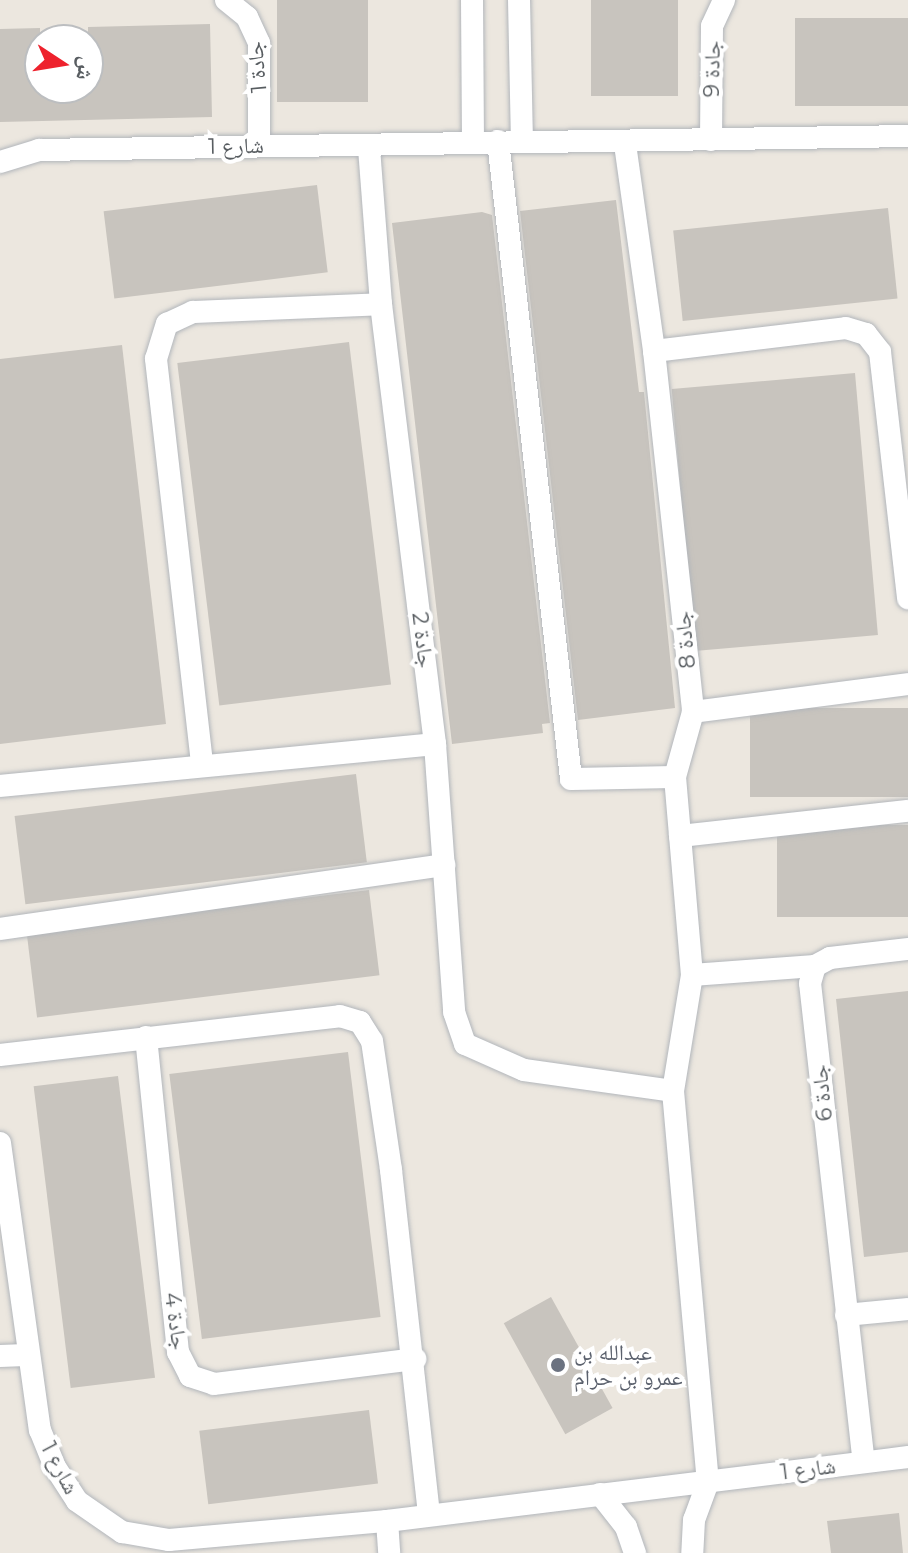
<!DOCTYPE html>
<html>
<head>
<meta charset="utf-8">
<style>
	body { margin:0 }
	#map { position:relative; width:908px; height:1553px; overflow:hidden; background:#ece7df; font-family:Montserrat,"Noto Naskh Arabic",sans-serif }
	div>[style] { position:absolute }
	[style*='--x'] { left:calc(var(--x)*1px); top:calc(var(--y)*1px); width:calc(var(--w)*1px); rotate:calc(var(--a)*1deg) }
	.building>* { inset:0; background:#c8c4be; transform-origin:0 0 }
	.roads { filter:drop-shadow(0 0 2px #b2b6bb) drop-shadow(0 0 2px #b2b6bb) }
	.minor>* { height:22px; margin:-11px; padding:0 11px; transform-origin:11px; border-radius:11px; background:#fff }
	.dots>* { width:22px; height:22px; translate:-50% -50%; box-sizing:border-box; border:4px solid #fff; border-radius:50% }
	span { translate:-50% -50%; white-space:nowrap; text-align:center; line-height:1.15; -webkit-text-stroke:8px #fff; paint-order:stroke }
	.street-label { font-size:22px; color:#585d61 }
	.worship-label { font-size:22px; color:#5b616d }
	.left { translate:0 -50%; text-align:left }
	.north { position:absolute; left:24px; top:24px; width:80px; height:80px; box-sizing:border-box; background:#fff; border:2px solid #bcbec0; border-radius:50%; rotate:102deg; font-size:22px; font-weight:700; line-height:32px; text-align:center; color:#585d61 }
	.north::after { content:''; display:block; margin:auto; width:28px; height:36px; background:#ee222d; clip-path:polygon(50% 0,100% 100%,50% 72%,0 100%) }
</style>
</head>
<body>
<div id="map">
	<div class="building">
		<div style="left:277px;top:0;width:91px;height:102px"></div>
		<div style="left:591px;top:0;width:87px;height:96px"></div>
		<div style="left:908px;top:18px;width:88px;height:113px;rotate:90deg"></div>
		<div style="clip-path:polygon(210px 24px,212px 117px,0 122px,0 29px,40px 28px,40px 88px,88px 88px,88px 27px)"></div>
		<div style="left:317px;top:185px;width:88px;height:215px;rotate:83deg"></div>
		<div style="clip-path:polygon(616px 200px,639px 392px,644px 392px,675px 708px,578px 720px,520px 211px)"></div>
		<div style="left:888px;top:208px;width:91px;height:216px;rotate:84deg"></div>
		<div style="clip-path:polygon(482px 212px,492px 215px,550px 723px,542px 724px,543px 733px,452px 744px,392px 223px)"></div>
		<div style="left:349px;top:342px;width:345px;height:173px;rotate:83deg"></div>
		<div style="clip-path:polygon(122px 345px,166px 724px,0 744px,0 359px)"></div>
		<div style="left:855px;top:373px;width:263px;height:184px;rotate:85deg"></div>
		<div style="left:908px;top:708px;width:89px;height:158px;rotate:90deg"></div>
		<div style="left:356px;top:774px;width:89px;height:344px;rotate:83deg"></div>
		<div style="left:908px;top:825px;width:92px;height:131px;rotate:90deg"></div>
		<div style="left:369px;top:890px;width:86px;height:345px;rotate:83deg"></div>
		<div style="clip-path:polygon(908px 991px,908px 1252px,864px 1257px,836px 999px)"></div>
		<div style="left:348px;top:1052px;width:267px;height:180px;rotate:83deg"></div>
		<div style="left:118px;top:1076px;width:304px;height:85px;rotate:83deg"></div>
		<div style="left:551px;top:1297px;width:127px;height:54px;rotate:61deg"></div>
		<div style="left:369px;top:1410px;width:74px;height:171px;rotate:83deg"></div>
		<div style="clip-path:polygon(899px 1513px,903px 1553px,831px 1553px,827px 1521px)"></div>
	</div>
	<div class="roads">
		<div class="minor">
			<div style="--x:226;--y:0;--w:27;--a:39"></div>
			<div style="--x:247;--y:17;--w:29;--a:65"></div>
			<div style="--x:259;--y:43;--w:103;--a:90"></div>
			<div style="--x:472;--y:0;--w:141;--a:89.6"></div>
			<div style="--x:519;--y:0;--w:141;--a:88.8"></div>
			<div style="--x:711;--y:140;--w:114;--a:-89.5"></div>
			<div style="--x:712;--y:26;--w:29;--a:-65"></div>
			<div style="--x:498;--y:141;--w:642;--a:83.47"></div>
			<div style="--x:571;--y:779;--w:104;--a:-1.1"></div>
			<div style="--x:625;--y:144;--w:209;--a:82"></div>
			<div style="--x:654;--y:351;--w:363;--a:83.8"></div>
			<div style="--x:693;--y:712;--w:67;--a:105.5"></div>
			<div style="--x:675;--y:777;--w:199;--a:85.1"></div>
			<div style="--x:692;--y:975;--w:118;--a:99.3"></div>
			<div style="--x:673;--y:1091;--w:393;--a:84.9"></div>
			<div style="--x:708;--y:1482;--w:40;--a:110.2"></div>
			<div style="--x:694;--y:1520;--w:33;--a:93"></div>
			<div style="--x:0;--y:162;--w:41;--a:-17.1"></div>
			<div style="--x:39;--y:150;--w:869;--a:-0.92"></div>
			<div style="--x:654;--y:351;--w:193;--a:-6.8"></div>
			<div style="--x:846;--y:328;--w:21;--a:17"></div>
			<div style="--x:866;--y:334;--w:23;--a:52"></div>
			<div style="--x:880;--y:352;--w:248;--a:83.5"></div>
			<div style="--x:693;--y:712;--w:217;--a:-7.4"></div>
			<div style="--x:435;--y:744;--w:269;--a:85.9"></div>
			<div style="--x:454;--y:1012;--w:34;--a:71"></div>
			<div style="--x:465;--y:1044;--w:64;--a:23.8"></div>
			<div style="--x:524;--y:1070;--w:150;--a:8"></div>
			<div style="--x:202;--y:763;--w:407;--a:-96.5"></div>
			<div style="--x:156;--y:359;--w:37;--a:-73"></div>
			<div style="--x:167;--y:324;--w:29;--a:-25"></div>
			<div style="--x:193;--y:312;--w:188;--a:-2.4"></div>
			<div style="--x:0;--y:786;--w:437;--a:-5.5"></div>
			<div style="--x:435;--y:744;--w:443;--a:-97"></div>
			<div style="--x:381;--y:304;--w:157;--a:-94.4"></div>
			<div style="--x:680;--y:836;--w:229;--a:-6.3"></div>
			<div style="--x:0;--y:929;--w:449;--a:-8.2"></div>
			<div style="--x:815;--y:966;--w:18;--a:106"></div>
			<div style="--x:810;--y:983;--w:482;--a:83.6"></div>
			<div style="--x:692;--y:975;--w:123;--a:-4.2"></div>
			<div style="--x:815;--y:966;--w:17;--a:-28"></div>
			<div style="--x:830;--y:958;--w:79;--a:-6.6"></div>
			<div style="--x:146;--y:1037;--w:317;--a:84.2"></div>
			<div style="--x:178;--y:1352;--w:27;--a:63"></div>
			<div style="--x:190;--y:1376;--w:25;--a:18"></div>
			<div style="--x:214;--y:1384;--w:203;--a:-7.1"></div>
			<div style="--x:0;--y:1055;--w:342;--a:-6.5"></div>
			<div style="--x:340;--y:1016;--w:21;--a:17"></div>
			<div style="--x:360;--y:1022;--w:22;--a:58"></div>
			<div style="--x:372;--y:1041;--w:130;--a:81.6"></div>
			<div style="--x:391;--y:1170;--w:346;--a:83.7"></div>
			<div style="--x:0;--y:1143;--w:290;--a:82.1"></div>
			<div style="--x:40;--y:1430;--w:40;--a:68"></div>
			<div style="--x:55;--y:1467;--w:40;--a:57.1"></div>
			<div style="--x:77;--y:1501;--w:55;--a:34.6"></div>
			<div style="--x:122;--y:1532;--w:48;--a:9.7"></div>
			<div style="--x:169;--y:1540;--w:219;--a:-5"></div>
			<div style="--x:387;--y:1521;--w:525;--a:-7"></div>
			<div style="--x:846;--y:1315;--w:62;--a:-5.5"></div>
			<div style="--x:0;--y:1356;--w:26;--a:-2"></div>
			<div style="--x:600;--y:1494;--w:42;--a:51.8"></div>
			<div style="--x:626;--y:1527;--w:28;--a:71"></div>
			<div style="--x:387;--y:1521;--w:32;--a:86"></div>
		</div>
	</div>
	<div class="dots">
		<div style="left:558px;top:1365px;background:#6b7280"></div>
	</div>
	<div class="street-label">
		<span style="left:257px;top:67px;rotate:-95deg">جادة 1</span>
		<span style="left:712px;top:69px;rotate:-89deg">جادة 9</span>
		<span style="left:236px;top:146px;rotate:-1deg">شارع 1</span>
		<span style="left:423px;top:640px;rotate:83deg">جادة 2</span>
		<span style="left:685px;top:640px;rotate:-96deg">جادة 8</span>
		<span style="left:822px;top:1093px;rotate:-96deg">جادة 6</span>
		<span style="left:176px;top:1321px;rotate:82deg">جادة 4</span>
		<span style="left:60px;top:1468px;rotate:62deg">شارع 1</span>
		<span style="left:808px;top:1469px;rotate:-7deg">شارع 1</span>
	</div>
	<div class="worship-label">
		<span class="left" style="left:574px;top:1365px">عبدالله بن<br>عمرو بن حرام</span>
	</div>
	<div class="north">ش</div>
</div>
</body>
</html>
